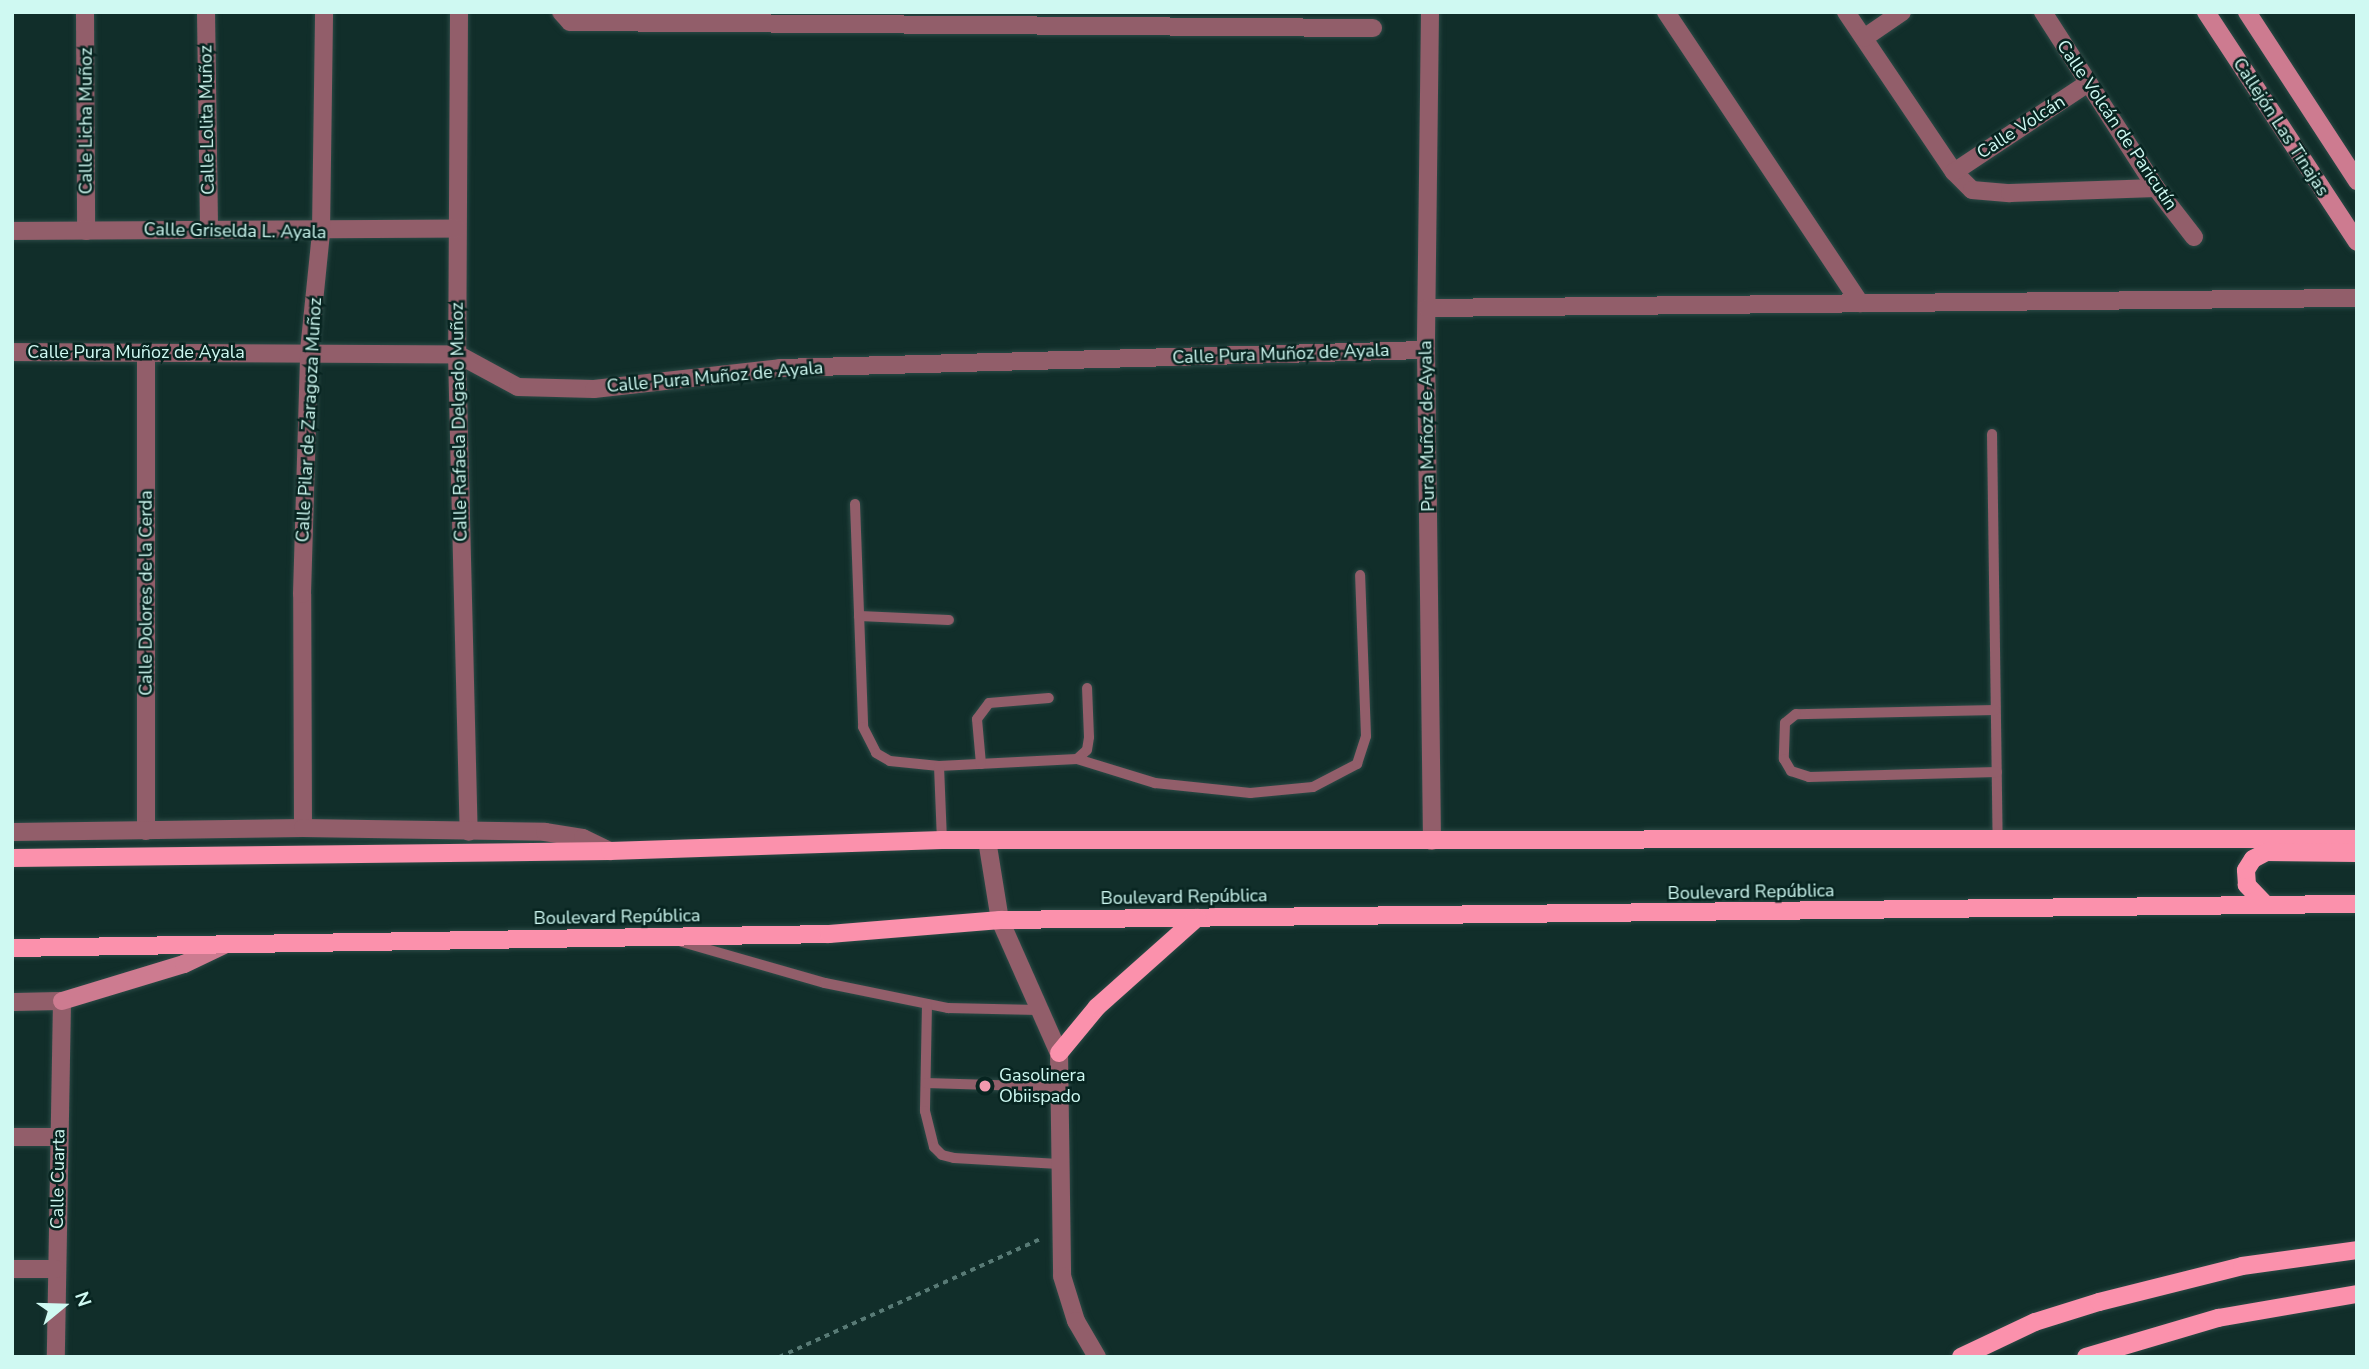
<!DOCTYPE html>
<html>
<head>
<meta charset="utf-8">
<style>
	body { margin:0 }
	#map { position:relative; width:2369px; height:1369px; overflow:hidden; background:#112e2a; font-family:"Nunito Sans",sans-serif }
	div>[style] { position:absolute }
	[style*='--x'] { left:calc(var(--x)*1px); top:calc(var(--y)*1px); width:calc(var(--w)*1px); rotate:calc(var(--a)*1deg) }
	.path>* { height:3.5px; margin-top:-1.75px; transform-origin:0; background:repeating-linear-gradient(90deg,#587a75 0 5px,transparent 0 10px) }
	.roads { filter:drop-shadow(0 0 2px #2c4a46) drop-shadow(0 0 2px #2c4a46) }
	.lane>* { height:10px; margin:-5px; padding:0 5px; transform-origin:5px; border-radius:5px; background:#925e6a }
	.street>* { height:18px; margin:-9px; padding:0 9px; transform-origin:9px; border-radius:9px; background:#925e6a }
	.secondary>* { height:18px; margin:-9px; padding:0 9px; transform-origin:9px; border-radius:9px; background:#cd7b90 }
	.primary>* { height:18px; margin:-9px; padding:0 9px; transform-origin:9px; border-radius:9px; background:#fb91ac }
	.dots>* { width:19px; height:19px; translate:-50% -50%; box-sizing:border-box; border:4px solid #072420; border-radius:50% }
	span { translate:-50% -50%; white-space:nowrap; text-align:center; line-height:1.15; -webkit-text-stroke:5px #072420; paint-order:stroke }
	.street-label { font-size:18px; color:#cff9f2 }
	.poi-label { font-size:18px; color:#cff9f2 }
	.left { translate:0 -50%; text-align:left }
	.frame { position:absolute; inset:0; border:14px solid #cff9f2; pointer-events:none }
	.north { position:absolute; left:28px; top:1271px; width:70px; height:70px; -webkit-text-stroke:5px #072420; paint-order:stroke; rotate:71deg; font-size:19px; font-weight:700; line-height:28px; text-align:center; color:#cff9f2 }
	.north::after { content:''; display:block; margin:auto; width:24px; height:32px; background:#cff9f2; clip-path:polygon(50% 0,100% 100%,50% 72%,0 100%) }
</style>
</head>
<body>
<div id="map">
	<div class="path">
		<div style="--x:779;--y:1357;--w:289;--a:-24.3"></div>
	</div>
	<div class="roads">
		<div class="lane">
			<div style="--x:1992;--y:434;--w:405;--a:89.2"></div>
			<div style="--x:855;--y:504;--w:223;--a:87.9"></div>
			<div style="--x:863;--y:727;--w:29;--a:63"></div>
			<div style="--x:876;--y:753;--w:16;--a:30"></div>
			<div style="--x:890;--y:761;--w:49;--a:5.8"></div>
			<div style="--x:939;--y:766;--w:138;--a:-2.9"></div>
			<div style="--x:1077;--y:759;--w:82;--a:17.1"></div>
			<div style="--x:1155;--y:783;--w:96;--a:6"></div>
			<div style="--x:1250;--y:793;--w:63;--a:-5.4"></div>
			<div style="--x:1313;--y:787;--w:50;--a:-27.6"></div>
			<div style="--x:1357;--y:764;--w:29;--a:-72"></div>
			<div style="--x:1366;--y:736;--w:161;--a:-92.1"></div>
			<div style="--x:859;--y:616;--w:90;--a:2.5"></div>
			<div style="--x:1995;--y:710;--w:199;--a:178.8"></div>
			<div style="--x:1796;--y:714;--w:14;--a:141"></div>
			<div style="--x:1785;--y:723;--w:36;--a:92"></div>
			<div style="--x:1784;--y:759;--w:14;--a:60"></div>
			<div style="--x:1791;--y:771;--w:19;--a:18"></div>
			<div style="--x:1809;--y:777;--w:188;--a:-1.5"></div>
			<div style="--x:1077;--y:759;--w:13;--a:-42"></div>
			<div style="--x:1087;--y:750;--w:13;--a:-81"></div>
			<div style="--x:1089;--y:737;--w:49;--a:-92.3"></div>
			<div style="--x:981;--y:764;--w:45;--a:-95.1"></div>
			<div style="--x:977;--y:719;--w:20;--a:-53"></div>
			<div style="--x:989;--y:703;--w:60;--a:-4.8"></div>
			<div style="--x:939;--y:766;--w:74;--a:87.7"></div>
			<div style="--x:682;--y:942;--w:149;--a:16"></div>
			<div style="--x:825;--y:983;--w:126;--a:11.5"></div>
			<div style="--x:948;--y:1008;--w:90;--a:1.3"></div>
			<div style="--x:927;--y:1004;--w:107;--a:91.1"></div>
			<div style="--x:925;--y:1111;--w:37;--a:76"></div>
			<div style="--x:934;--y:1147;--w:11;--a:45"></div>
			<div style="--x:942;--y:1155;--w:12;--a:14"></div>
			<div style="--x:954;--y:1158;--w:105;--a:3.3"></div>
			<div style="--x:926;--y:1083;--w:133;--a:1.7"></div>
		</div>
		<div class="street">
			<div style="--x:85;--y:12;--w:219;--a:89.7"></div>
			<div style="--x:206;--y:12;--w:217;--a:89.2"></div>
			<div style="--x:459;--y:12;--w:342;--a:90.3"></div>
			<div style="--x:457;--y:354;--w:478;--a:88.6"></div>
			<div style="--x:561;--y:12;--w:13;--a:48"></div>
			<div style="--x:570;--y:22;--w:803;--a:0.43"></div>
			<div style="--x:1430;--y:12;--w:338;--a:90.7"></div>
			<div style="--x:1426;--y:350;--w:491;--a:89.3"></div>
			<div style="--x:1666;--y:12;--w:350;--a:56.3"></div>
			<div style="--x:1846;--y:12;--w:193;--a:56"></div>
			<div style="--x:1954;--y:172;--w:25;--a:45"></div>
			<div style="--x:1972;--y:190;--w:38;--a:5"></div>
			<div style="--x:2010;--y:193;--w:146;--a:-2"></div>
			<div style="--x:2043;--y:12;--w:209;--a:57.3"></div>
			<div style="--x:2156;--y:188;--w:62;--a:52.2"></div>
			<div style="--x:1864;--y:38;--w:46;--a:-34.4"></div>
			<div style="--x:1954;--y:172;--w:161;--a:-33.6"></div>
			<div style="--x:12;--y:231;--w:445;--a:-0.3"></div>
			<div style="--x:1427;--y:308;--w:930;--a:-0.62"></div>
			<div style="--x:12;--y:352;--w:445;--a:0.3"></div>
			<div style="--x:457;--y:354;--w:69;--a:28.4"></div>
			<div style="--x:518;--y:387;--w:76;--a:1.5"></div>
			<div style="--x:594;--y:389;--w:187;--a:-6.4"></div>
			<div style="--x:780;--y:368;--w:646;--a:-1.6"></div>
			<div style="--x:303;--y:828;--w:234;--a:-90.2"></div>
			<div style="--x:302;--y:594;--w:243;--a:-88.3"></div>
			<div style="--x:309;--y:351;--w:120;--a:-84.2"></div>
			<div style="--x:321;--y:232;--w:220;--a:-89.2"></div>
			<div style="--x:146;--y:831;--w:476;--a:-90"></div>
			<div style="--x:12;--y:832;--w:291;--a:-0.8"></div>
			<div style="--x:303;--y:828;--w:242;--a:0.9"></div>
			<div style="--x:545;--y:832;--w:38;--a:9"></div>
			<div style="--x:583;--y:838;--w:30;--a:26"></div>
			<div style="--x:987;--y:840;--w:81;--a:80.8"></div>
			<div style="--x:1000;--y:920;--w:145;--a:66.1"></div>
			<div style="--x:1059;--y:1053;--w:223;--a:89.2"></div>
			<div style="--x:1062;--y:1276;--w:47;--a:72.7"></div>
			<div style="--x:1076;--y:1321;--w:42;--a:59.7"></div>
			<div style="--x:12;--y:1002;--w:50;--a:-1.1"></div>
			<div style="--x:62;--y:1001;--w:356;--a:91"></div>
			<div style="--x:12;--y:1137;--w:46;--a:0"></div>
			<div style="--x:12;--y:1269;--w:44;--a:0"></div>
		</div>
		<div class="secondary">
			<div style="--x:2206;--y:12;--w:275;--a:56.7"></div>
			<div style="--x:2247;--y:12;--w:202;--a:56.9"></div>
			<div style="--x:62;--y:1001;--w:127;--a:-16.9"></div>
			<div style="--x:184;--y:964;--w:44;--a:-25.4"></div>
		</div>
		<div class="primary">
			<div style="--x:12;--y:858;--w:598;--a:-0.67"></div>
			<div style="--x:610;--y:851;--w:332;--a:-1.9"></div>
			<div style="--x:942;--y:840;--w:1415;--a:-0.04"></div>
			<div style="--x:2266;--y:905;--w:28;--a:-134"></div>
			<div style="--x:2247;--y:885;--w:15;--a:-94"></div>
			<div style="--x:2246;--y:870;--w:13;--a:-58"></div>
			<div style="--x:2253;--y:859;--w:15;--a:-28"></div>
			<div style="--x:2266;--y:852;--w:91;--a:0.6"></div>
			<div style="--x:12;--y:948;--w:817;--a:-0.98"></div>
			<div style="--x:829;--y:934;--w:172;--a:-4.7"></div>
			<div style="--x:1000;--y:920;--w:1357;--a:-0.68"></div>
			<div style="--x:1059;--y:1053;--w:60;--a:-50.4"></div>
			<div style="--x:1097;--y:1007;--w:134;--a:-41.7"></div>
			<div style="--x:1961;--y:1357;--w:82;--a:-25.3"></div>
			<div style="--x:2035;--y:1322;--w:67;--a:-17.4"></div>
			<div style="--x:2099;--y:1302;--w:147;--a:-14.1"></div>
			<div style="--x:2242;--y:1266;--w:116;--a:-7.9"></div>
			<div style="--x:2086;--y:1357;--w:138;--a:-16.5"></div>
			<div style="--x:2218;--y:1318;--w:141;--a:-9.8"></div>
		</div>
	</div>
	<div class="dots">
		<div style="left:985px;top:1086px;background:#f29aaf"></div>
	</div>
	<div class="street-label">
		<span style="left:207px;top:120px;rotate:-91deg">Calle Lolita Muñoz</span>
		<span style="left:86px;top:121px;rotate:-90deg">Calle Licha Muñoz</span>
		<span style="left:2117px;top:125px;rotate:56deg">Calle Volcán de Paricutín</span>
		<span style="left:2021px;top:127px;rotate:-33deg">Calle Volcán</span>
		<span style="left:2281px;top:127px;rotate:57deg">Callejón Las Tinajas</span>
		<span style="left:235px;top:231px;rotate:1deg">Calle Griselda L. Ayala</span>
		<span style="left:136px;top:352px">Calle Pura Muñoz de Ayala</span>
		<span style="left:1281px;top:354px;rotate:-2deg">Calle Pura Muñoz de Ayala</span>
		<span style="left:715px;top:377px;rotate:-5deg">Calle Pura Muñoz de Ayala</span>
		<span style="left:309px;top:420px;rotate:-87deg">Calle Pilar de Zaragoza Muñoz</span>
		<span style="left:459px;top:422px;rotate:-91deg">Calle Rafaela Delgado Muñoz</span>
		<span style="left:1427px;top:426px;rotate:-91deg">Pura Muñoz de Ayala</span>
		<span style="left:146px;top:593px;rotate:-90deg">Calle Dolores de la Cerda</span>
		<span style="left:1751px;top:892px;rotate:-1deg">Boulevard República</span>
		<span style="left:1184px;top:897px;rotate:-1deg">Boulevard República</span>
		<span style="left:617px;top:917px;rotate:-1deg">Boulevard República</span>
		<span style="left:58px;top:1179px;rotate:-89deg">Calle Cuarta</span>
	</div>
	<div class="poi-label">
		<span class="left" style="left:999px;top:1086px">Gasolinera<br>Obiispado</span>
	</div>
	<div class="frame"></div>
	<div class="north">N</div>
</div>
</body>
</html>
